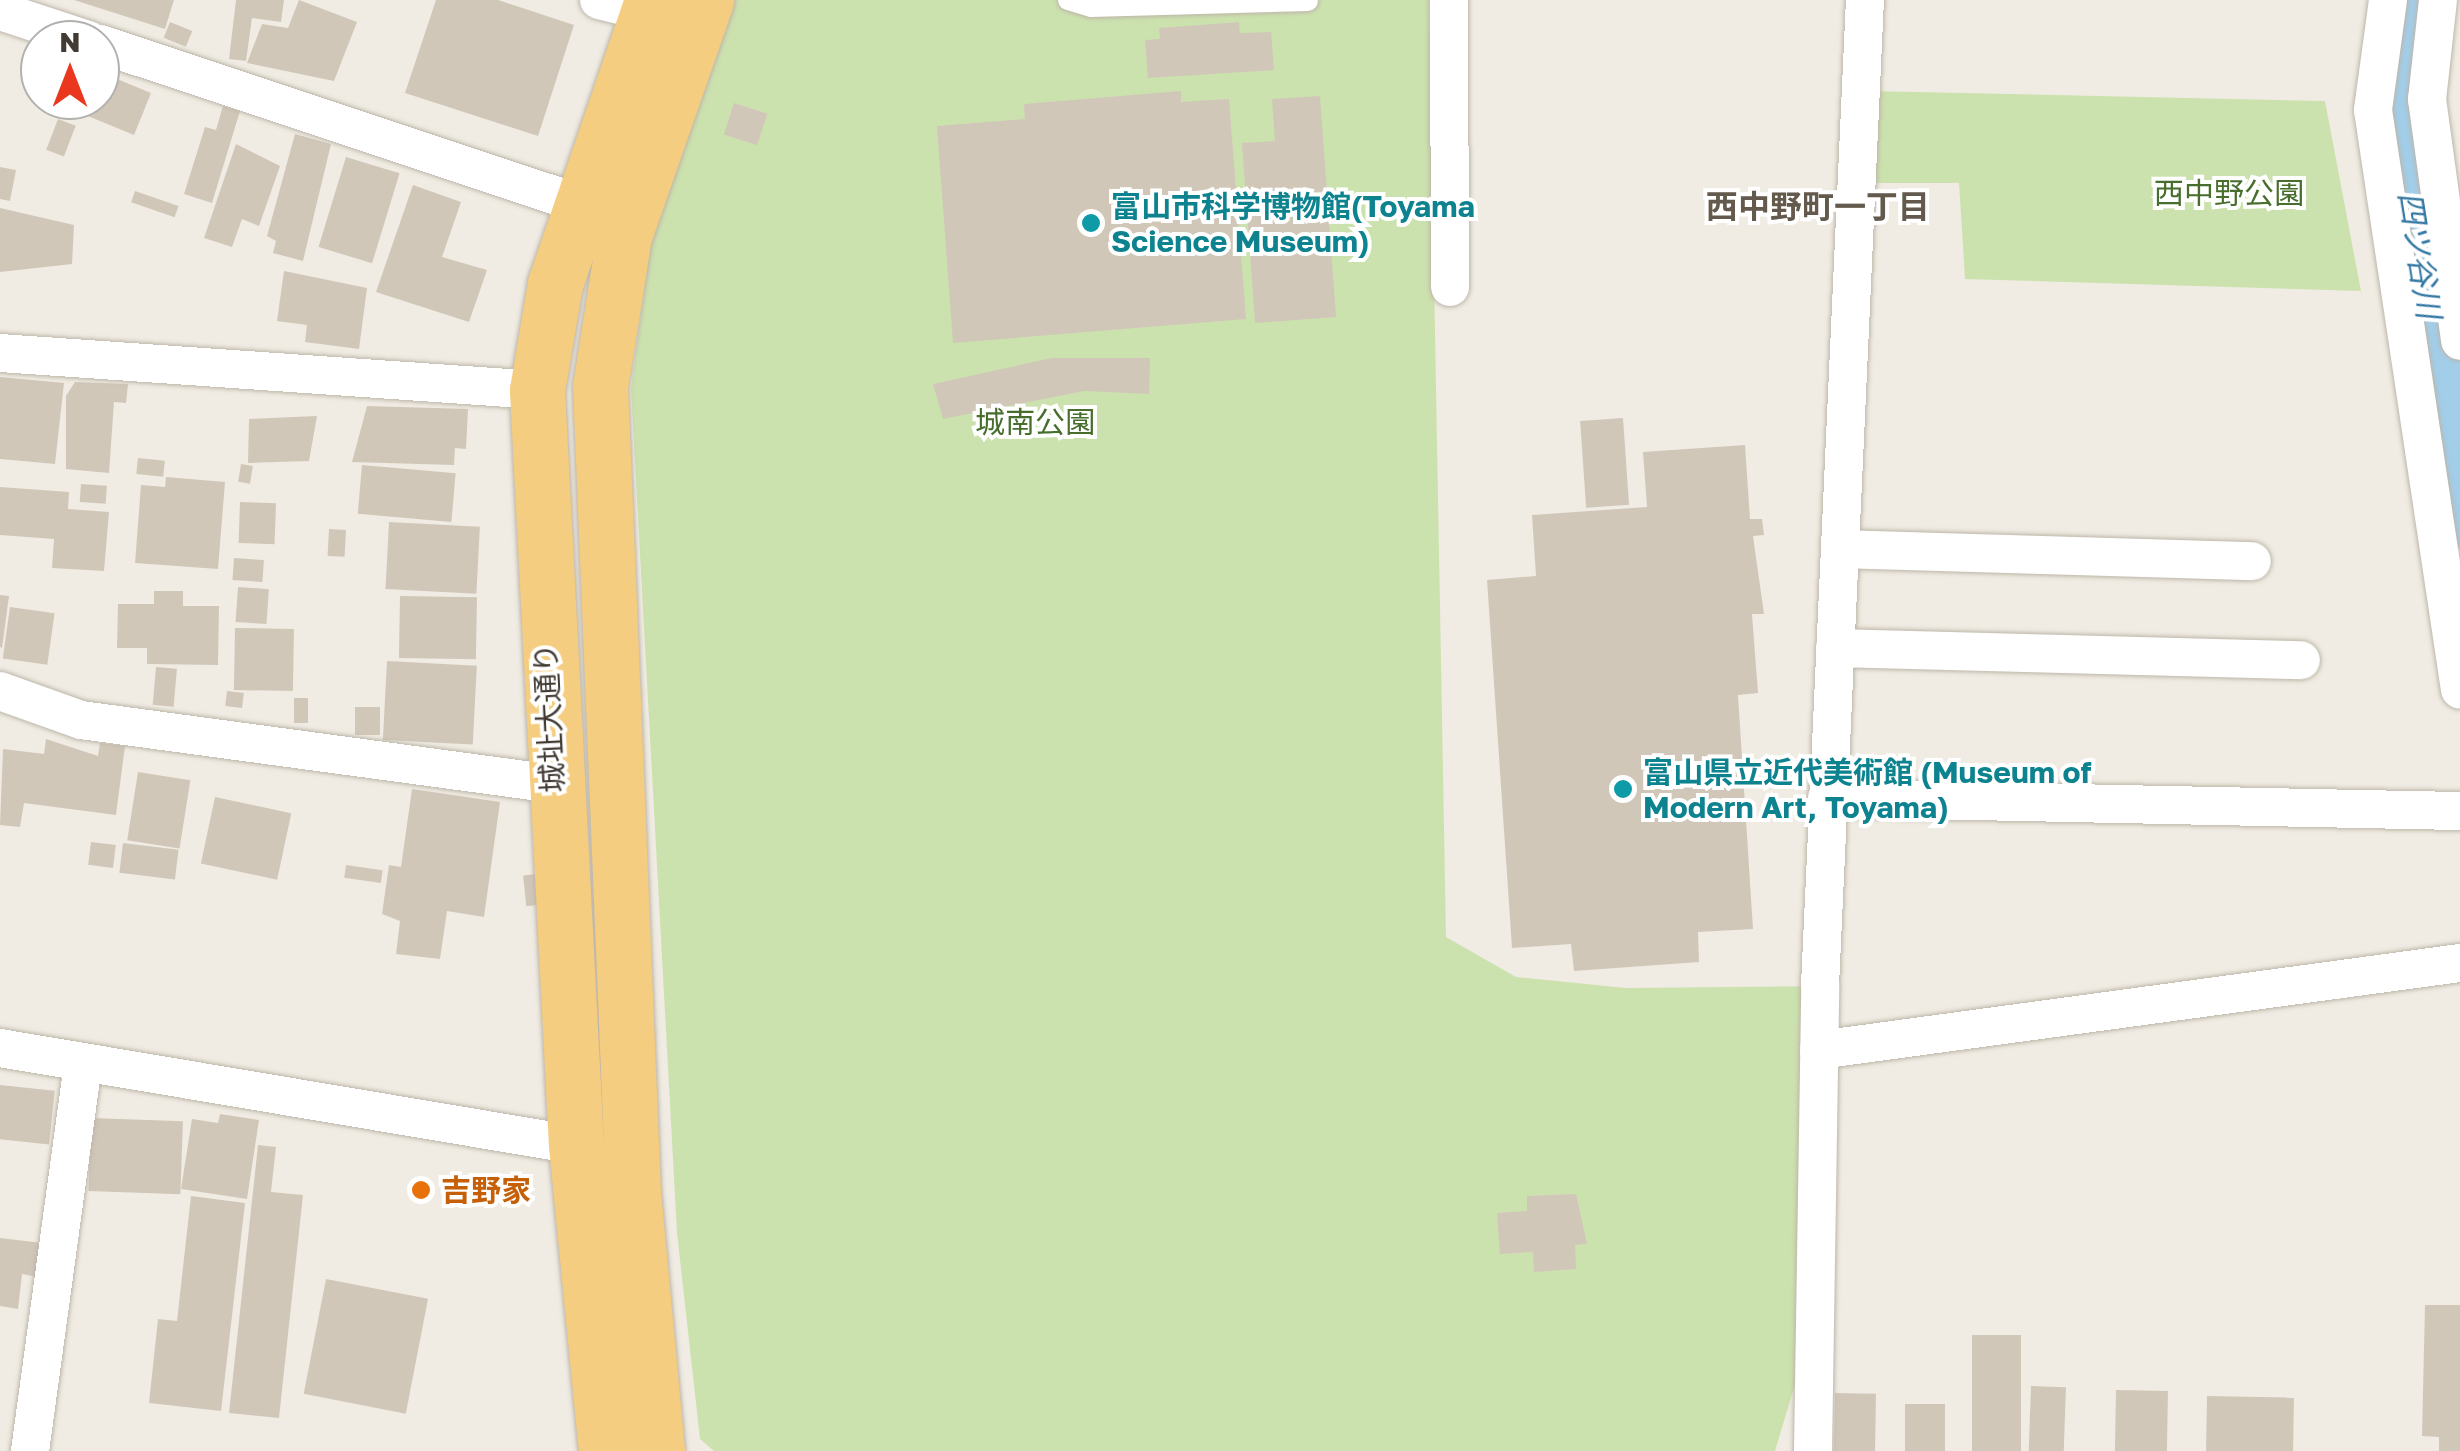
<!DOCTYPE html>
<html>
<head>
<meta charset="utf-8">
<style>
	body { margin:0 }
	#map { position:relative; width:2460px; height:1451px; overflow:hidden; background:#f0ece3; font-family:"Golos Text","Noto Sans JP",sans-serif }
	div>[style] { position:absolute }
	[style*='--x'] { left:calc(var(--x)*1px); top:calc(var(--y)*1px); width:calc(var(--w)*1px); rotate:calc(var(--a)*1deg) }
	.green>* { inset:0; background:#cce2ae }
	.river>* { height:78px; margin:-39px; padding:0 39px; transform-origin:39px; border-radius:39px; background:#a2ceea }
	.building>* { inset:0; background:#d1c7b9; transform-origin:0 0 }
	.roads { filter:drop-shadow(0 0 2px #bdb6a9) drop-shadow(0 0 2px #bdb6a9) }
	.service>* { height:20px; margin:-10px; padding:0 10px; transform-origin:10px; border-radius:10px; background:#fff }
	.minor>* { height:38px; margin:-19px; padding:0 19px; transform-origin:19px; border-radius:19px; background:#fff }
	.trunk>* { height:55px; margin:-27.5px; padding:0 27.5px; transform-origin:27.5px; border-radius:27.5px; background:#f5cd80 }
	.dots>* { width:28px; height:28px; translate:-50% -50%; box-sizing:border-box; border:5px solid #fff; border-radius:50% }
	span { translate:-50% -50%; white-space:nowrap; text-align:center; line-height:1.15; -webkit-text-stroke:8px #fff; paint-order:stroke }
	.park-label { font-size:30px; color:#476e2c }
	.culture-label { font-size:30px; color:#0d838f; font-weight:700 }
	.left { translate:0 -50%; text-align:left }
	.street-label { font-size:30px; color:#413b34 }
	.food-label { font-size:30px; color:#c56008; font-weight:700 }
	.neighbourhood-label { font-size:32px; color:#63594c; font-weight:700 }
	.water-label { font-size:32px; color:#3579a4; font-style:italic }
	.north { position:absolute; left:20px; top:20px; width:100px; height:100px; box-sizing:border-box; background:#fff; border:2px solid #b3b1ae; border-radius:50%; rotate:0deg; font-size:28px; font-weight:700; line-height:40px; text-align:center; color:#413b34 }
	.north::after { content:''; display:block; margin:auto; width:35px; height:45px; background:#ea381f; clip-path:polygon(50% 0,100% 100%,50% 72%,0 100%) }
</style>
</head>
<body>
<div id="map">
	<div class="green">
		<div style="clip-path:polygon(735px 0,1429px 0,1446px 937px,1516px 977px,1626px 988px,1820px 986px,1816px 1315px,1775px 1451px,714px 1451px,700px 1439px,677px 1233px,631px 388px,651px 241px)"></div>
		<div style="clip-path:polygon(1869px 91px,2325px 101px,2361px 291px,1965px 279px,1959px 183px,1859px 183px)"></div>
	</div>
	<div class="river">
		<div style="--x:2409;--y:0;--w:119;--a:95.3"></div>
		<div style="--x:2398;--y:118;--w:396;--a:81"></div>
	</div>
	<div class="building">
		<div style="clip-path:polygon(74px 0,174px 0,165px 29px)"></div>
		<div style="clip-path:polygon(236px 0,284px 0,281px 22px,252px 18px,246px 61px,229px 59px)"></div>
		<div style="clip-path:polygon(299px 0,357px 22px,334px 81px,247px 63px,262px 24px,288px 28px)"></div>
		<div style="clip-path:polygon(436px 0,498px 0,574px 25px,538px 136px,405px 93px)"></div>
		<div style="left:170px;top:22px;width:24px;height:17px;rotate:22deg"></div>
		<div style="clip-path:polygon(1239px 22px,1240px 33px,1271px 32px,1274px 70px,1148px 78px,1145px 40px,1160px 39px,1159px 28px)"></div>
		<div style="clip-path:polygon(100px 72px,151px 93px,134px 135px,78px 112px,83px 100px,100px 100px)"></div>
		<div style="clip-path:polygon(1181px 91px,1181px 102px,1229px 99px,1246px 319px,953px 343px,937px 126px,1025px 119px,1024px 104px)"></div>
		<div style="clip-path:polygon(1320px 96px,1336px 317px,1255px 323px,1242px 143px,1275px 141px,1272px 99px)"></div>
		<div style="left:734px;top:103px;width:35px;height:33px;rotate:18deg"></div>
		<div style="clip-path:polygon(223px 106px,240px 111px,212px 203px,184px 194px,205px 127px,216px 130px)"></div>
		<div style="left:58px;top:119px;width:19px;height:33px;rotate:21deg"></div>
		<div style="clip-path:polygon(295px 134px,331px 144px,303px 261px,273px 253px,276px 241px,267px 236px)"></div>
		<div style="clip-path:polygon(236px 144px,280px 166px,259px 226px,242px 219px,232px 247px,204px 238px)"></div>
		<div style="left:346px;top:157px;width:56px;height:94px;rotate:17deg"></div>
		<div style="clip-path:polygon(0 167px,16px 170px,10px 201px,0 199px)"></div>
		<div style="clip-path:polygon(413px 185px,461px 202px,442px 257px,487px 270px,469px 322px,376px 292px)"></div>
		<div style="left:135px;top:191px;width:46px;height:12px;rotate:19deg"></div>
		<div style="clip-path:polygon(0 208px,74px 225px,72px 264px,0 272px)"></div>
		<div style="clip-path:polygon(284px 271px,367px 288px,359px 349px,305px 342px,307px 325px,277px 321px)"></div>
		<div style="clip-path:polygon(1052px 358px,1150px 358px,1149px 394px,1084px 391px,943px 419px,933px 384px)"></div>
		<div style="clip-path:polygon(0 377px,64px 383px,55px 464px,0 459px)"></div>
		<div style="clip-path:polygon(75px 382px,128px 384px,126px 403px,114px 402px,109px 473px,66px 469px,66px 396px)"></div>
		<div style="clip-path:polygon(367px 406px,468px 409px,466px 449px,455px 448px,454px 465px,352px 462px)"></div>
		<div style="clip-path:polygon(317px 416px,309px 461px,248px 463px,249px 419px)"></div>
		<div style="left:1623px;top:418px;width:87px;height:43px;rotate:86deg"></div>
		<div style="clip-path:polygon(1745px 445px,1750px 519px,1762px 519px,1764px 535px,1753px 536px,1764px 614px,1752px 614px,1758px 693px,1738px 695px,1753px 929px,1698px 932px,1699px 962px,1574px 971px,1571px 944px,1512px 948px,1487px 580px,1536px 576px,1532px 515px,1647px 507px,1643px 452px)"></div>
		<div style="left:138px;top:458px;width:27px;height:16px;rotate:6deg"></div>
		<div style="left:241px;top:464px;width:12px;height:18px;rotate:9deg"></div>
		<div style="left:362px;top:465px;width:94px;height:49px;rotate:5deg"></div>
		<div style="clip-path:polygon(166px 477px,225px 482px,218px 569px,135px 563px,141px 485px,165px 487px)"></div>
		<div style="left:81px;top:484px;width:26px;height:18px;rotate:4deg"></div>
		<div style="clip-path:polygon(0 487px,69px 492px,68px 509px,109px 512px,104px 571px,52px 568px,54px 539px,0 535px)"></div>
		<div style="left:240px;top:502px;width:36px;height:41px;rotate:2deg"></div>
		<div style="left:389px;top:522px;width:91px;height:67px;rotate:3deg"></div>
		<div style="left:329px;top:529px;width:17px;height:27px;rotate:3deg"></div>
		<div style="left:234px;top:558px;width:30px;height:22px;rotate:4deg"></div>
		<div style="left:238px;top:587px;width:31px;height:35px;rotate:4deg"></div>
		<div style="clip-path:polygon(154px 591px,183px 591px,183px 606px,219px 606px,218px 665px,147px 664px,147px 648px,117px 648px,118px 604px,154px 604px)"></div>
		<div style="clip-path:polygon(0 595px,9px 596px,2px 648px,0 647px)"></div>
		<div style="left:400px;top:596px;width:77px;height:62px;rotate:1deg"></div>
		<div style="left:10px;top:607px;width:45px;height:52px;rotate:8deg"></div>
		<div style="left:235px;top:628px;width:59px;height:62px;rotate:1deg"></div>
		<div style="left:387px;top:661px;width:90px;height:79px;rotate:3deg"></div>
		<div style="left:156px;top:667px;width:21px;height:38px;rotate:5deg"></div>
		<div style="left:227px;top:691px;width:17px;height:15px;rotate:7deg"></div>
		<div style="left:294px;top:698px;width:14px;height:25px"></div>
		<div style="left:355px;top:707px;width:25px;height:28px"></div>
		<div style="clip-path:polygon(46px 739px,98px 756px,100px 743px,125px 746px,116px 815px,24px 803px,20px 827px,0 825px,3px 749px,44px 754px)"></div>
		<div style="left:138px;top:772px;width:53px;height:69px;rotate:9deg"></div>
		<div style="clip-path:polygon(412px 789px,500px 802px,484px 917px,447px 911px,440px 959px,396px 954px,400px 921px,382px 914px,389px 865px,401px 867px)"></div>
		<div style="left:215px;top:797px;width:78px;height:68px;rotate:12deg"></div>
		<div style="left:91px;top:842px;width:25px;height:23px;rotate:7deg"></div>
		<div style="left:123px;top:843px;width:56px;height:30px;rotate:7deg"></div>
		<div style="left:346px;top:865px;width:37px;height:13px;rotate:8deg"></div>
		<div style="left:537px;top:874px;width:31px;height:14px;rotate:84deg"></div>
		<div style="left:0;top:1085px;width:55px;height:54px;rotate:6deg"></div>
		<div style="clip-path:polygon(220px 1114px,259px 1120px,247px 1199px,181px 1189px,192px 1119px,218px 1123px)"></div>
		<div style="left:91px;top:1118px;width:92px;height:73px;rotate:2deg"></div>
		<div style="clip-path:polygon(258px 1145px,276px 1147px,271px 1192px,303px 1195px,279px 1418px,229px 1413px)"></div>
		<div style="clip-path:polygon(1576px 1194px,1587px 1244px,1575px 1245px,1576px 1269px,1534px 1272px,1533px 1252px,1500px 1254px,1497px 1213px,1527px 1211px,1527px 1196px)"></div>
		<div style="clip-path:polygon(191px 1196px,245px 1203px,221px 1411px,149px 1403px,158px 1319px,177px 1321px)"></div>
		<div style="clip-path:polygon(0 1238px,42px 1243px,38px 1277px,22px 1274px,18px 1309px,0 1306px)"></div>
		<div style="left:326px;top:1279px;width:104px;height:117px;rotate:11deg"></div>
		<div style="clip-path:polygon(2425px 1305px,2460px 1305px,2460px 1451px,2439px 1451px,2439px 1437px,2422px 1436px)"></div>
		<div style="left:1972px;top:1335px;width:49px;height:116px"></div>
		<div style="left:2031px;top:1386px;width:35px;height:65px;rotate:2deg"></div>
		<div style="left:2116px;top:1390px;width:52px;height:61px;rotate:1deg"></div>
		<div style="left:1835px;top:1393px;width:41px;height:58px;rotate:1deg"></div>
		<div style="left:2207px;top:1396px;width:87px;height:55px;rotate:1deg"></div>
		<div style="left:1905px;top:1404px;width:40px;height:47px"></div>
	</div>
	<div class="roads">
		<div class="service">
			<div style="--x:1068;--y:0;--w:24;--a:17"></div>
			<div style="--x:1091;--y:7;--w:217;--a:-1.6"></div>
		</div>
		<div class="minor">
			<div style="--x:599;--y:0;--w:50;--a:13.8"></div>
			<div style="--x:1449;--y:0;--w:287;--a:89.8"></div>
			<div style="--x:2388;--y:0;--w:111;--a:97.8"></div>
			<div style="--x:2373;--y:110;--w:586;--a:81.47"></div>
			<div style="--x:2438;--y:0;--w:100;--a:96.3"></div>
			<div style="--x:2427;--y:99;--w:244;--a:82.2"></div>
			<div style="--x:0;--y:11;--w:93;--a:18.2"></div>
			<div style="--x:100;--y:44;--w:507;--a:18.4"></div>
			<div style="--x:0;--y:353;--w:538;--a:3.94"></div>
			<div style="--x:1840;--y:549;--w:412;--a:1.7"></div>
			<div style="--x:1835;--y:648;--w:466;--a:1.5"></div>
			<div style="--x:0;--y:691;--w:86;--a:19.7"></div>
			<div style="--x:81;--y:720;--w:475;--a:7.7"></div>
			<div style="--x:1827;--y:798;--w:633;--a:1.18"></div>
			<div style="--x:0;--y:1048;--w:584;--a:9.56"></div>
			<div style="--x:1819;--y:1050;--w:647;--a:-7.73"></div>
			<div style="--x:30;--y:1451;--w:392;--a:-82.2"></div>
			<div style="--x:1813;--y:1451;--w:465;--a:-89.1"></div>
			<div style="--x:1820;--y:986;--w:987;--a:-87.39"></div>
		</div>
		<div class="trunk">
			<div style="--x:606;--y:1451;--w:307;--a:-95.6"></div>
			<div style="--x:576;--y:1145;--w:756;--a:-92.96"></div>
			<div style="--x:537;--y:390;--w:108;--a:-80.4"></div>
			<div style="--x:555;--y:284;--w:300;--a:-71.1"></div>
			<div style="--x:657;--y:1451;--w:259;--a:-95.3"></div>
			<div style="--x:633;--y:1193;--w:807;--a:-92.34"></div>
			<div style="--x:600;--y:387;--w:153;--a:-81"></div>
			<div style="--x:624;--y:236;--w:250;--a:-70.8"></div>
		</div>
	</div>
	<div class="dots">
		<div style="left:1091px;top:223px;background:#0f9aa8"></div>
		<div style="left:1623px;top:789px;background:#0f9aa8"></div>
		<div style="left:421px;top:1190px;background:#e8710a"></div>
	</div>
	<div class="park-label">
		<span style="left:2229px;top:193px">西中野公園</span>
		<span style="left:1035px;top:422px">城南公園</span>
	</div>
	<div class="culture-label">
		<span class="left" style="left:1111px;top:223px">富山市科学博物館(Toyama<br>Science Museum)</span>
		<span class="left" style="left:1643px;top:789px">富山県立近代美術館 (Museum of<br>Modern Art, Toyama)</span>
	</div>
	<div class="street-label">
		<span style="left:549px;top:718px;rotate:-93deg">城址大通り</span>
	</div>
	<div class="food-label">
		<span class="left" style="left:441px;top:1190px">吉野家</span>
	</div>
	<div class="neighbourhood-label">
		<span style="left:1818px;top:206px">西中野町一丁目</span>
	</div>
	<div class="water-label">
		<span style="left:2420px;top:255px;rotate:81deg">四ツ谷川</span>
	</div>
	<div class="north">N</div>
</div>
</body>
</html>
